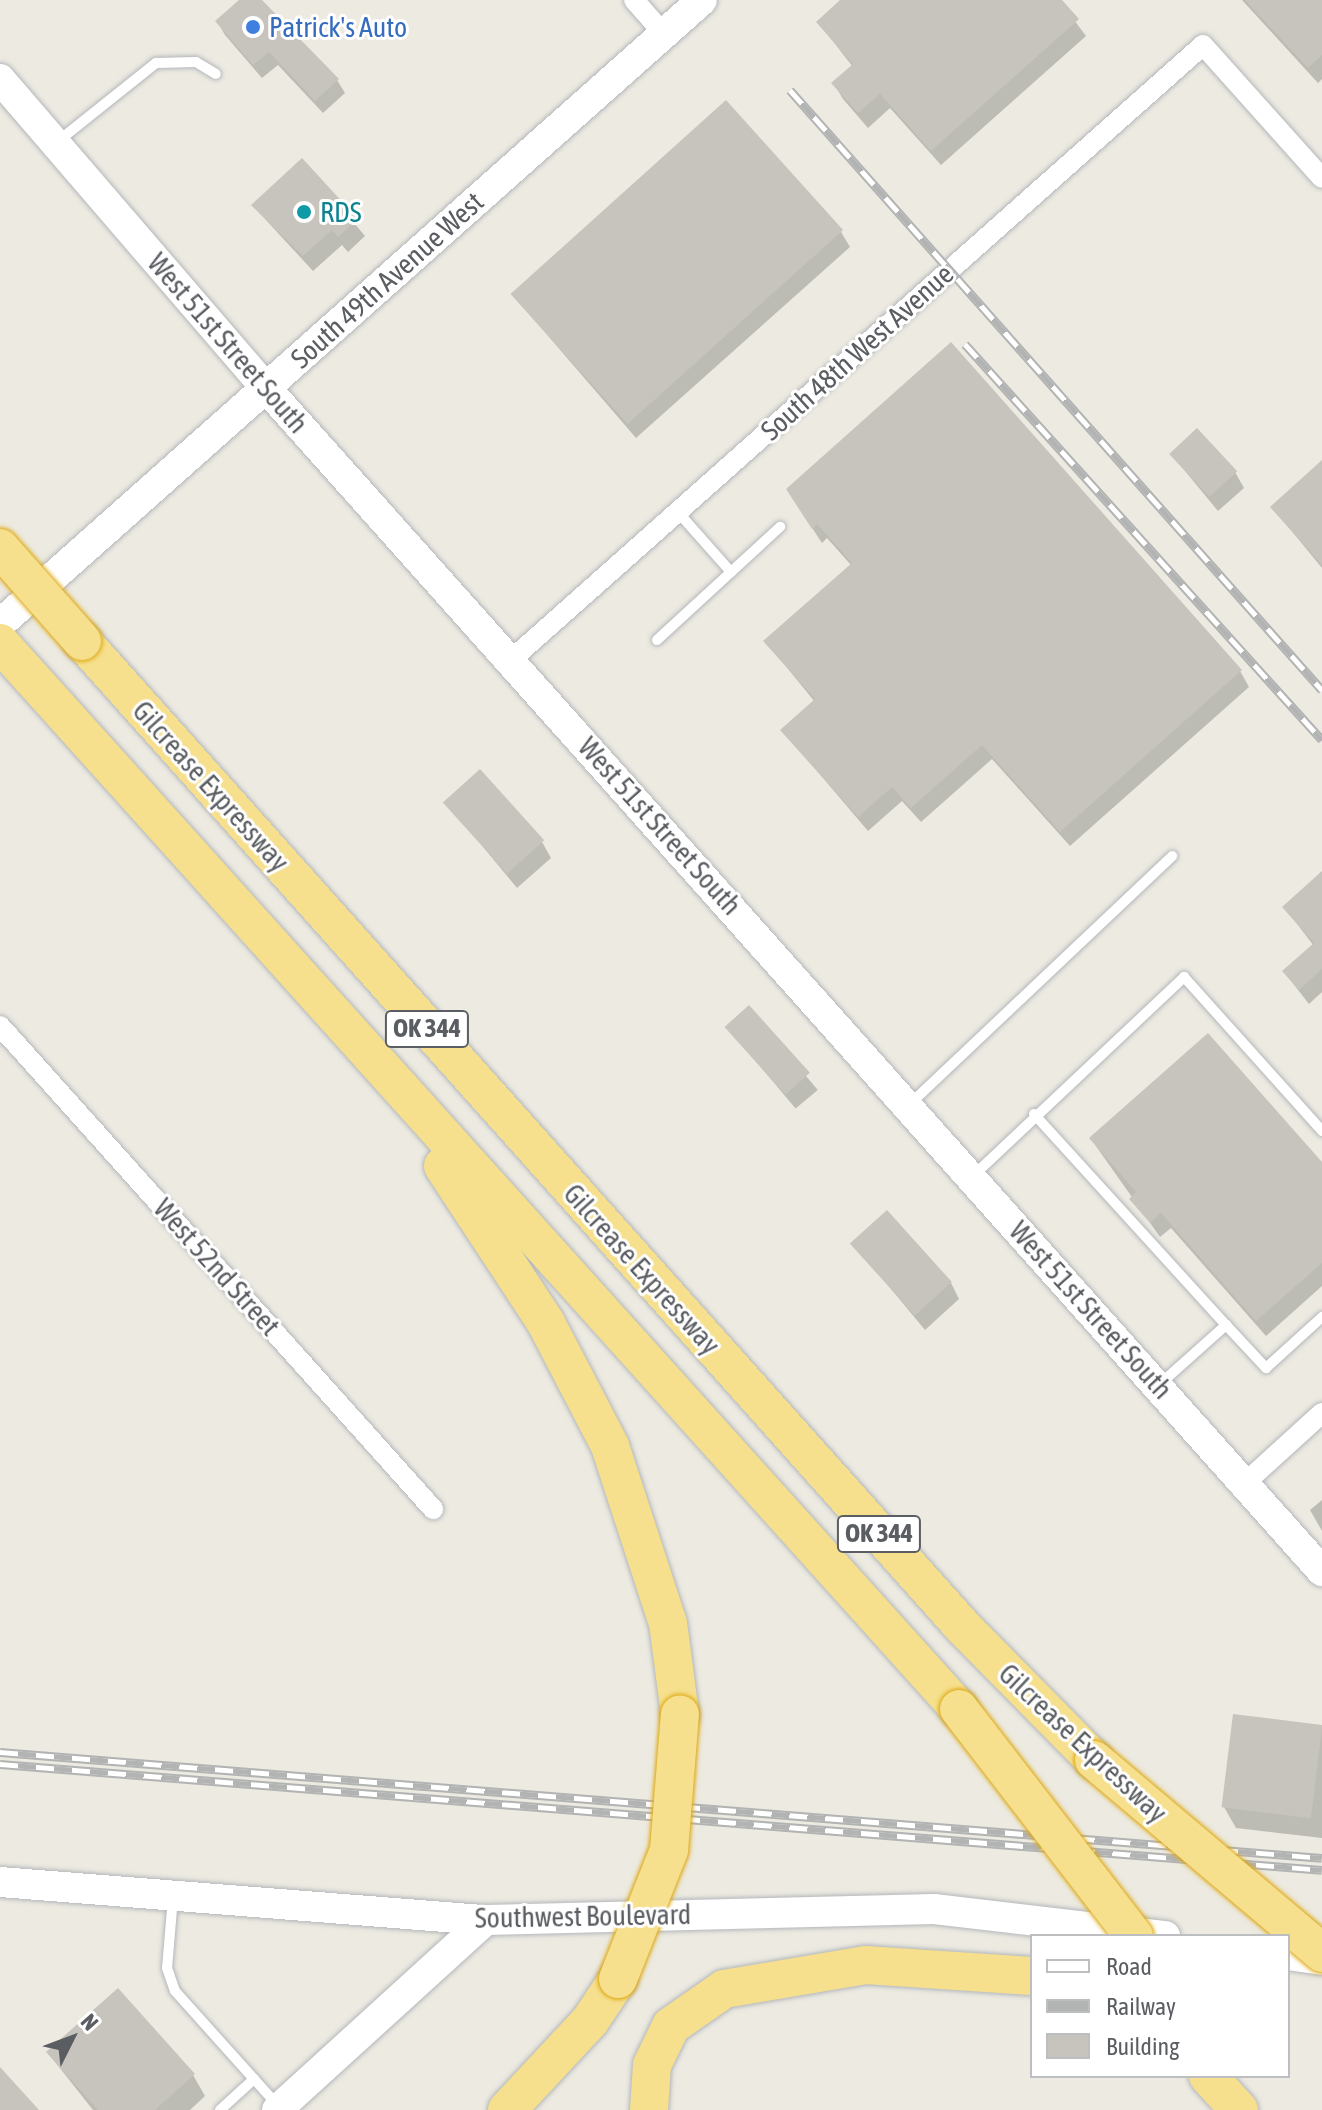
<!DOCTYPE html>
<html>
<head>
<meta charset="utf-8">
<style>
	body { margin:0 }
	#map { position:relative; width:1322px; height:2110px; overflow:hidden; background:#eceae1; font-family:"Asap Condensed",sans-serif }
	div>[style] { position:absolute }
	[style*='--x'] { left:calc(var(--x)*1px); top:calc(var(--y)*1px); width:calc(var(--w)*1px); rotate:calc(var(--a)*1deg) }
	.shadow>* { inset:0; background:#0003; transform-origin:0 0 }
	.building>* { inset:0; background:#c7c4be; transform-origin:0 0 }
	.roads { filter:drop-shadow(0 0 2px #b4b7bb) drop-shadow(0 0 2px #b4b7bb) }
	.lane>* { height:10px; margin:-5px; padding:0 5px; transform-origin:5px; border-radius:5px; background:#fff }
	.street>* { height:20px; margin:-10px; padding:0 10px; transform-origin:10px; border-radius:10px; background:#fff }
	.secondary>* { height:30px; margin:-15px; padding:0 15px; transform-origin:15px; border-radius:15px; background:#fff }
	.highway>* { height:38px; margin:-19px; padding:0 19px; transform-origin:19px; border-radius:19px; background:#f6e08e }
	.rail>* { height:9px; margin-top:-4.5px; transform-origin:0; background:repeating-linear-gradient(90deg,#fff 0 18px,#b2b3b3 0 36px); box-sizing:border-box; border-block:2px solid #b2b3b3 }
	.bridges { filter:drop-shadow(0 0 2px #dea70f) drop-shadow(0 0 2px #dea70f) }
	.highway-bridge>* { height:38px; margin:-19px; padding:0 19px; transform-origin:19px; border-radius:19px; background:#f6e08e }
	.dots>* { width:22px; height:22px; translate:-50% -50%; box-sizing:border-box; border:4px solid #fff; border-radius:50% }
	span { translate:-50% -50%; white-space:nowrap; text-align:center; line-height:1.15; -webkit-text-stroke:6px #fff; paint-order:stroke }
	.shield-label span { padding:2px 6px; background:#fff; border:2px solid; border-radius:6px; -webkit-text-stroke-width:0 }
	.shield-label { font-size:26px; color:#5a5d61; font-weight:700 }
	.shop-label { font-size:28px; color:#366cbe }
	.left { translate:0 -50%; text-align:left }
	.culture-label { font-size:28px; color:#0d838f }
	.street-label { font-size:28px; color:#5a5d61 }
	.legend { position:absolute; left:1030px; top:1934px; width:260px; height:144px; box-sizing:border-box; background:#fff; border:2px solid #bdbec0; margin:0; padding:10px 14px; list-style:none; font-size:24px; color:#5a5d61 }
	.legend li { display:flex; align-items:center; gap:16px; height:40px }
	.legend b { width:40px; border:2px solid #bdbec0 }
	.north { position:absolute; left:32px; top:1998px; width:80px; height:80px; -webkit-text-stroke:6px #fff; paint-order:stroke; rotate:48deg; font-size:22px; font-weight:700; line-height:32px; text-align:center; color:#5a5d61 }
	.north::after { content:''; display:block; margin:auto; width:28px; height:36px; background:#5a5d61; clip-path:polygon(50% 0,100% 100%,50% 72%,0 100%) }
</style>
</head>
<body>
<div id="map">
	<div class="shadow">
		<div style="clip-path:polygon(242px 0,261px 0,337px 80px,345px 93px,323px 113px,278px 65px,262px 78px,225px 35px,217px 21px)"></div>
		<div style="clip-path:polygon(843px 0,1059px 0,1086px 36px,941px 165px,890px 108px,868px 128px,843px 99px,834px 84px,853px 67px,818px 22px)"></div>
		<div style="clip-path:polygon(1242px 0,1322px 0,1322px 79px,1318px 83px)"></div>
		<div style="clip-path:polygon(302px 161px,365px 236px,348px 252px,342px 245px,313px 271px,253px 206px)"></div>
		<div style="clip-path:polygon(841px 232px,850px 247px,636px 438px,512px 294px)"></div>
		<div style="clip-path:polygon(1171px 454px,1235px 472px,1244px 488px,1218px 511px)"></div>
		<div style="clip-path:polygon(1322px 463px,1322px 568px,1272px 507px)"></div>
		<div style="clip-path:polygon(797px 505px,1240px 671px,1249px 687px,1070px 846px,992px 759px,921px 822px,902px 801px,868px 831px,783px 731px,815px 702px,766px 642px,851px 565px,827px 538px,822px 543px)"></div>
		<div style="clip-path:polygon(446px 802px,542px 842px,551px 858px,517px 888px)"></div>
		<div style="clip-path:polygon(1322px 873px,1322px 992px,1309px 1004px,1284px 972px,1314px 946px,1284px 907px)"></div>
		<div style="left:749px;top:1008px;width:107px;height:29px;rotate:50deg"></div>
		<div style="clip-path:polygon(1091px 1139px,1322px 1165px,1322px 1286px,1266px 1336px,1171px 1228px,1160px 1237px)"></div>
		<div style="clip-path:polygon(853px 1243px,951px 1283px,959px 1299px,925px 1330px)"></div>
		<div style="clip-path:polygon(1322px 1500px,1322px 1531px,1310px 1510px)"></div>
		<div style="clip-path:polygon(1322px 1727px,1322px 1838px,1236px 1828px,1224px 1807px)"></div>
		<div style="clip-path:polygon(48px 2053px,193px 2075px,205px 2096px,190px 2110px,93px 2110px)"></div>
	</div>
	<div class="building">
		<div style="clip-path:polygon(239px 0,262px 0,339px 79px,315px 101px,269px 52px,253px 65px,215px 21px)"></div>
		<div style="clip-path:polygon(840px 0,1062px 0,1079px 19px,931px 151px,880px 94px,858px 113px,831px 83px,853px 64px,816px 22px)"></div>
		<div style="clip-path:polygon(1245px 0,1322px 0,1322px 55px,1308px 68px)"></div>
		<div style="left:726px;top:100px;width:175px;height:290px;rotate:48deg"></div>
		<div style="clip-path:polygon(302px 158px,358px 219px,338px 237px,332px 230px,303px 256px,251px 205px)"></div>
		<div style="clip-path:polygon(951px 342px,1242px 670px,1060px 832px,982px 745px,911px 808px,892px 787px,858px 817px,780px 730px,815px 699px,763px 641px,852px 563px,817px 524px,812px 529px,786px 489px)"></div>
		<div style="left:1197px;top:428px;width:59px;height:38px;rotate:47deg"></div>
		<div style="clip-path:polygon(1322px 460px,1322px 565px,1270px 507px)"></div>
		<div style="left:480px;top:769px;width:96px;height:50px;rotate:48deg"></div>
		<div style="clip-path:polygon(1322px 871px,1322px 969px,1299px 990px,1282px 971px,1314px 943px,1282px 907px)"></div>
		<div style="left:749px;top:1005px;width:91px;height:33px;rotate:48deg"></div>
		<div style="clip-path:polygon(1208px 1033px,1322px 1162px,1322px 1263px,1256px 1321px,1161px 1213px,1150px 1223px,1129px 1199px,1136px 1192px,1089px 1138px)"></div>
		<div style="left:887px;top:1210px;width:97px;height:50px;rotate:48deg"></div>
		<div style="left:1233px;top:1714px;width:90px;height:94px;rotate:7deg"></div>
		<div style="clip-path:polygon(118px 1988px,195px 2074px,155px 2110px,98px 2110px,46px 2052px)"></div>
		<div style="clip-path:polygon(0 2067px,39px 2110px,0 2110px)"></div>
	</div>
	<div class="roads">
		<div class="lane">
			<div style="--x:57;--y:142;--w:127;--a:-38.6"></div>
			<div style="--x:156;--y:63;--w:40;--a:-1.4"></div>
			<div style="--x:196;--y:62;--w:23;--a:31"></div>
			<div style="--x:731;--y:572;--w:67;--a:-42.6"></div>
			<div style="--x:657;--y:640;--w:100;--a:-42.6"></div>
			<div style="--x:731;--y:572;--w:80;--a:-131.5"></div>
			<div style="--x:910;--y:1104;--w:361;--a:-43.4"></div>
			<div style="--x:1034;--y:1114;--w:285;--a:47.7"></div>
			<div style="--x:974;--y:1175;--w:289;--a:-43.3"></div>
			<div style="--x:1184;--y:977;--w:207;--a:48.1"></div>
			<div style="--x:1160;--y:1384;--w:89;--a:-41.8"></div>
			<div style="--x:1226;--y:1325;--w:59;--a:47.1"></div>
			<div style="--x:1266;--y:1368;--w:76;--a:-42.3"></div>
			<div style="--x:173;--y:1897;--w:71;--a:94.8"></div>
			<div style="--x:167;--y:1968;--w:24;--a:71"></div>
			<div style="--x:175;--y:1991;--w:118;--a:48.1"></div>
			<div style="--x:220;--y:2110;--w:46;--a:-42.4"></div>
			<div style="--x:254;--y:2079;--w:36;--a:48"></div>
		</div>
		<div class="street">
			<div style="--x:634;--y:0;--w:45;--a:48.6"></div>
			<div style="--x:512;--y:659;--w:924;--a:-41.62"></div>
			<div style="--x:1203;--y:45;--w:178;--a:48.2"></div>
			<div style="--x:0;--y:1026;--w:649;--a:48.12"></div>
			<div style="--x:1245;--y:1483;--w:104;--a:-42.3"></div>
		</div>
		<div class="secondary">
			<div style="--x:0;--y:79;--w:408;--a:49.3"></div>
			<div style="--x:266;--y:388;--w:1586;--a:48.25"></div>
			<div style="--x:0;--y:624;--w:939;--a:-41.63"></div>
			<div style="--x:0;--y:1882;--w:487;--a:4.5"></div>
			<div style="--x:486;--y:1920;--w:448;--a:-1.4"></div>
			<div style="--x:934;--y:1909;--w:233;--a:6.7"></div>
			<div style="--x:1288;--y:1955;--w:34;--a:8"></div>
			<div style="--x:277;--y:2110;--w:282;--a:-42.3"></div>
		</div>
		<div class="highway">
			<div style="--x:82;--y:641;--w:1321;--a:48.22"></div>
			<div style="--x:962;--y:1626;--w:188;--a:45.4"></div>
			<div style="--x:0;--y:643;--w:1434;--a:48.02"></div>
			<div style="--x:443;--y:1166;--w:188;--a:56.7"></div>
			<div style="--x:546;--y:1323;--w:139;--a:62.5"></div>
			<div style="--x:610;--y:1446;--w:186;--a:71.9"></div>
			<div style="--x:668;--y:1623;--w:92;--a:82.5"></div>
			<div style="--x:1208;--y:2076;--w:46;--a:47.6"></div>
			<div style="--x:507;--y:2110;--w:122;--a:-47"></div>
			<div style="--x:590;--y:2021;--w:50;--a:-56.3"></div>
			<div style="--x:649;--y:2110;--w:45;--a:-86.2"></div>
			<div style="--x:652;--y:2065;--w:43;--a:-64"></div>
			<div style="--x:671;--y:2026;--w:65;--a:-34.9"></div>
			<div style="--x:724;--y:1989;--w:144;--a:-9.6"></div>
			<div style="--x:866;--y:1965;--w:166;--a:3.8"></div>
		</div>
	</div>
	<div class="rail">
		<div style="--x:790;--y:90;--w:802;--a:48.44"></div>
		<div style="--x:965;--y:344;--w:533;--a:47.96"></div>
		<div style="--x:0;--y:1752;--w:1326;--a:4.58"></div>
		<div style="--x:0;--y:1764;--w:1326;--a:4.58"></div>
	</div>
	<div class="bridges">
		<div class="highway-bridge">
			<div style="--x:0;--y:548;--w:124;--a:48.6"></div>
			<div style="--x:959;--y:1709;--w:287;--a:52.4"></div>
			<div style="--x:1094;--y:1760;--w:299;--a:40.2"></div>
			<div style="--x:618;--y:1979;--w:139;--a:-68.4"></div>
			<div style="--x:669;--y:1850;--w:136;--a:-85.4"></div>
		</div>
	</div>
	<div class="dots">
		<div style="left:253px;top:27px;background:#3f7fe0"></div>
		<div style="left:304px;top:212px;background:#0f9aa8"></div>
	</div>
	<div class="shield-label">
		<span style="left:427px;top:1029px">OK 344</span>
		<span style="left:879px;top:1534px">OK 344</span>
	</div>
	<div class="shop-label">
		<span class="left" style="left:269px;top:27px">Patrick's Auto</span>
	</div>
	<div class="culture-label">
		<span class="left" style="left:320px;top:212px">RDS</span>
	</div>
	<div class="street-label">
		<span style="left:387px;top:280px;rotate:-42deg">South 49th Avenue West</span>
		<span style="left:228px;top:343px;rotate:49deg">West 51st Street South</span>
		<span style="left:857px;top:352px;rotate:-42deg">South 48th West Avenue</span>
		<span style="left:211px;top:786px;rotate:48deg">Gilcrease Expressway</span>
		<span style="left:660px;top:826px;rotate:48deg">West 51st Street South</span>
		<span style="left:217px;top:1267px;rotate:48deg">West 52nd Street</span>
		<span style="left:642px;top:1269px;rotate:48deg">Gilcrease Expressway</span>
		<span style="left:1091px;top:1310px;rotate:48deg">West 51st Street South</span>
		<span style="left:1083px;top:1743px;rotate:43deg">Gilcrease Expressway</span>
		<span style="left:583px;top:1916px;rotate:-1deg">Southwest Boulevard</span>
	</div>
	<ul class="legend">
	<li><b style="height:10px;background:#fff"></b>Road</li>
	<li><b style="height:10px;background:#b2b3b3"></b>Railway</li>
	<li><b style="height:22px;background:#c7c4be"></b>Building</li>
	</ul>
	<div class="north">N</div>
</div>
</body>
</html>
